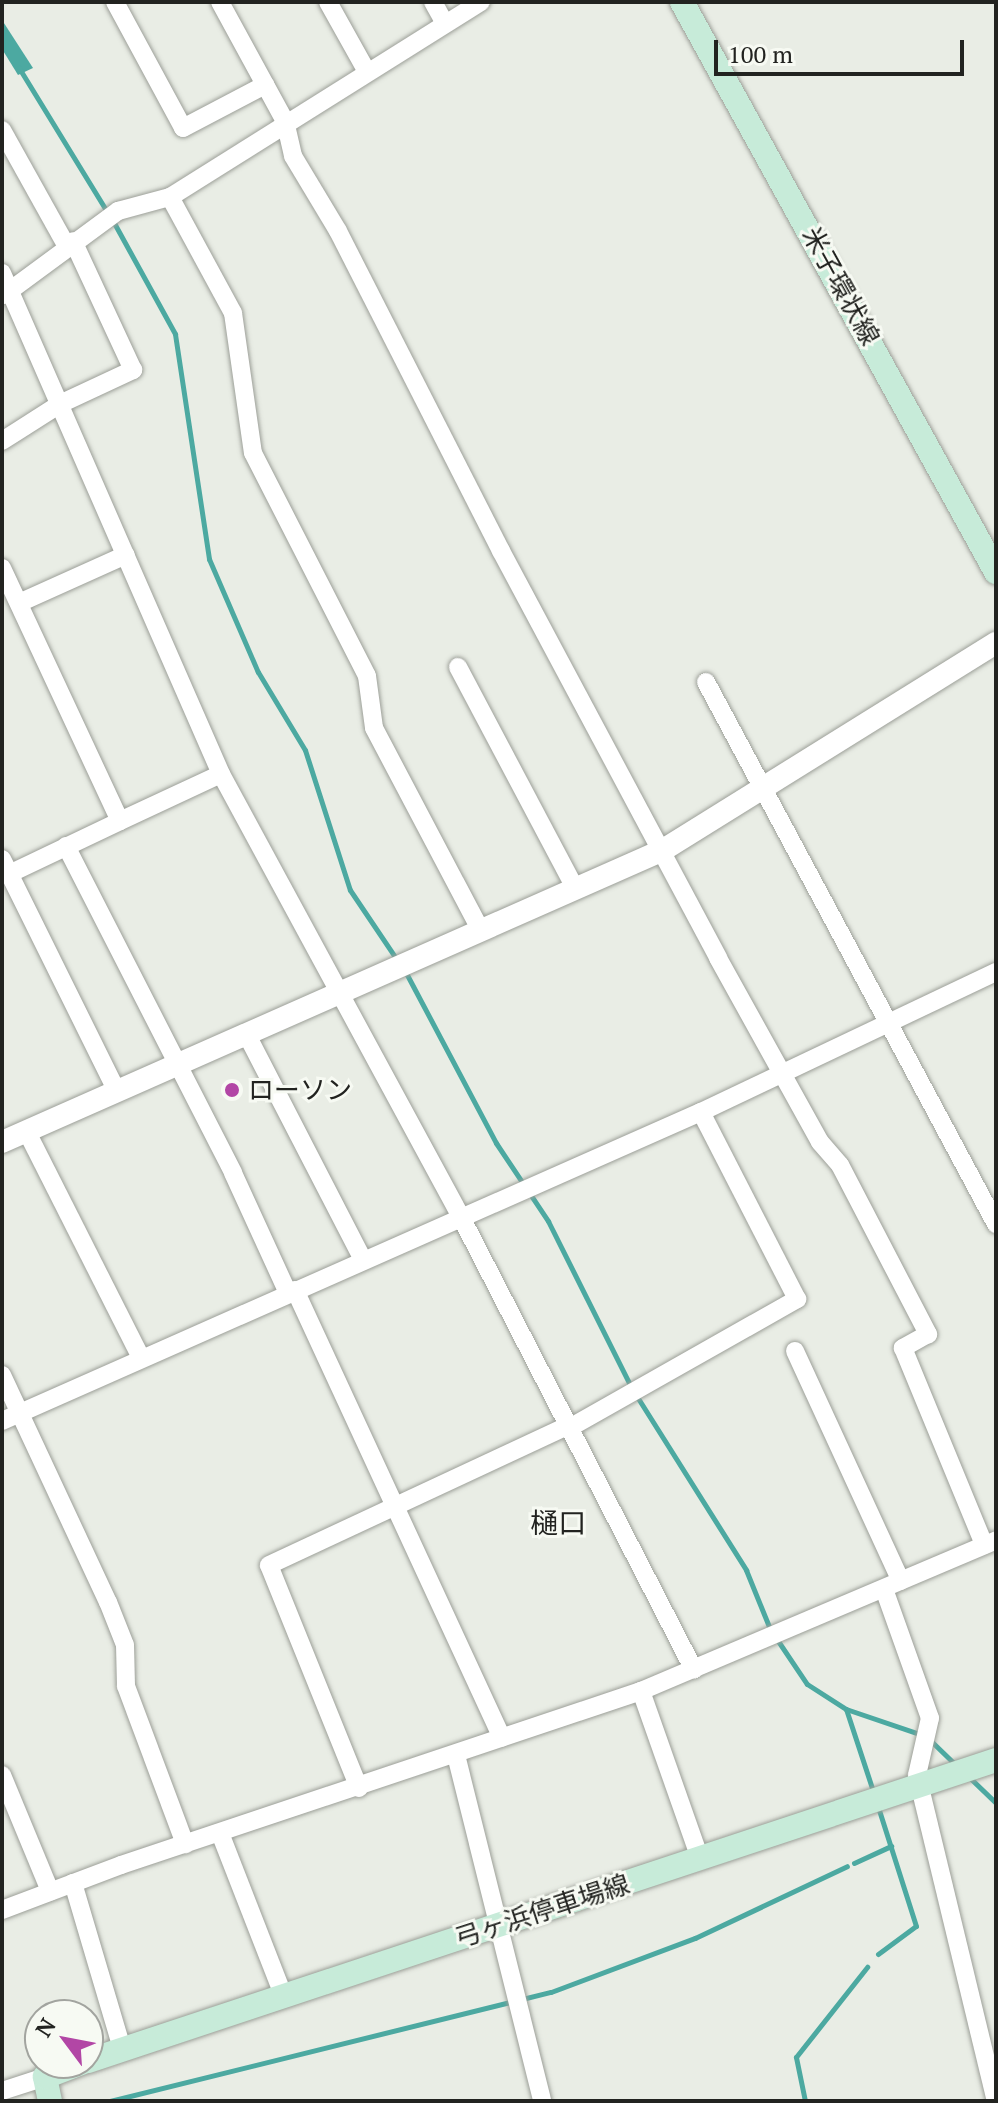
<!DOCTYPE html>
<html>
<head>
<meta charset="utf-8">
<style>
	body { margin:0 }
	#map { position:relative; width:998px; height:2103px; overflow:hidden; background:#e9ede5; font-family:"PT Serif","Noto Sans JP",serif }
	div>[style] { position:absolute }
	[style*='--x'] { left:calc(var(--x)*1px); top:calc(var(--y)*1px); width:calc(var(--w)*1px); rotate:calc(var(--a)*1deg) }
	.water>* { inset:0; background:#4ca9a1 }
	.stream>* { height:5px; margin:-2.5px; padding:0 2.5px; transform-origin:2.5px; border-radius:2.5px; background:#4ca9a1 }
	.roads { filter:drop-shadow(0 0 2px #9c9f98) drop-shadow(0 0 2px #9c9f98) }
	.minor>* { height:18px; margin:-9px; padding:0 9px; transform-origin:9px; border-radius:9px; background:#fff }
	.tertiary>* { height:22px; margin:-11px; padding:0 11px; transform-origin:11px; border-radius:11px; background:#fff }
	.secondary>* { height:24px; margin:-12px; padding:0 12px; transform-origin:12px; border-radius:12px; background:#c7ebd9 }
	.dots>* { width:22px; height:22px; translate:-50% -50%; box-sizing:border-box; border:4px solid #f7faf3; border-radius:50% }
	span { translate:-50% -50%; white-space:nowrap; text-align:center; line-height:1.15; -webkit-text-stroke:6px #f7faf3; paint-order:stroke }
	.street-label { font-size:26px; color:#222320 }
	.poi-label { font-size:26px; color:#222320 }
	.left { translate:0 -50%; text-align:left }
	.neighbourhood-label { font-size:28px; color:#222320 }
	.frame { position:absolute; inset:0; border:4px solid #222320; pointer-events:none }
	.north { position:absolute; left:24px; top:1999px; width:80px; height:80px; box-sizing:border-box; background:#f7faf3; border:2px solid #a2a49f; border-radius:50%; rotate:302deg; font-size:22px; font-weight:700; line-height:32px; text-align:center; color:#222320 }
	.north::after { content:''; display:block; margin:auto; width:28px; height:36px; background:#b246a5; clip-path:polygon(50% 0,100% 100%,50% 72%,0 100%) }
	.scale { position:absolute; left:714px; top:40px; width:250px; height:36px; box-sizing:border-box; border:4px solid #222320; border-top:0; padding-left:10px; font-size:24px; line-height:28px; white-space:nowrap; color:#222320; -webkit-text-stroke:6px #f7faf3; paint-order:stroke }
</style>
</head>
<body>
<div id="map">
	<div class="water">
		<div style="clip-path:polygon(2px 20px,33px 68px,18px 75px,2px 49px)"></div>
	</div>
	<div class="stream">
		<div style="--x:19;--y:68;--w:170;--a:58.5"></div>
		<div style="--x:113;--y:221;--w:129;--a:61.2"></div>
		<div style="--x:175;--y:334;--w:228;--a:81.4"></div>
		<div style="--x:209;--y:559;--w:123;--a:66.6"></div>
		<div style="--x:258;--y:672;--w:91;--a:58.9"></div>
		<div style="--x:305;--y:750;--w:147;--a:72.2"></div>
		<div style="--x:350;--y:890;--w:84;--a:56.1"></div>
		<div style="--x:405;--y:971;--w:195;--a:62.1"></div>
		<div style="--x:496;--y:1143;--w:94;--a:56.3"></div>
		<div style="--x:548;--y:1221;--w:186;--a:63.4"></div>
		<div style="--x:636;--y:1395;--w:207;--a:57.8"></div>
		<div style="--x:746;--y:1570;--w:64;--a:67.9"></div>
		<div style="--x:770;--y:1629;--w:66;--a:56.1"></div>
		<div style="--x:807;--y:1684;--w:46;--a:32.7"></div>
		<div style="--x:846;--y:1709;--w:78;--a:18.7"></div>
		<div style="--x:846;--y:1709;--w:86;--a:71.8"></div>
		<div style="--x:931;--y:1741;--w:33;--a:44"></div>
		<div style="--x:970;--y:1778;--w:36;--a:44"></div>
		<div style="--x:854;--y:1863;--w:41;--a:-24.7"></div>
		<div style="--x:878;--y:1954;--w:47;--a:-36.4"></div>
		<div style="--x:916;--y:1926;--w:122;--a:-107.7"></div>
		<div style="--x:110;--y:2101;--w:454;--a:-13.9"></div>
		<div style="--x:551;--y:1992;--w:154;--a:-20.6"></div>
		<div style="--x:695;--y:1938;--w:168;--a:-25.3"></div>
		<div style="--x:805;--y:2101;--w:45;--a:-101.6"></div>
		<div style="--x:796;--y:2057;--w:115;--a:-51.7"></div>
	</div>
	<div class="roads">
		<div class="minor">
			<div style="--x:115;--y:2;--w:143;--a:61.6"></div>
			<div style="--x:183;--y:128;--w:93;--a:-27.7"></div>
			<div style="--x:220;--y:2;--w:136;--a:61.4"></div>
			<div style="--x:285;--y:121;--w:36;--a:77"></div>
			<div style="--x:293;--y:156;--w:87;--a:59"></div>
			<div style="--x:338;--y:231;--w:359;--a:63"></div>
			<div style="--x:501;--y:551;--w:461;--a:61.9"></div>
			<div style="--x:718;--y:958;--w:210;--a:61"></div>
			<div style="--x:820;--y:1142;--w:30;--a:49"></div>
			<div style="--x:840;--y:1165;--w:191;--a:62.5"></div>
			<div style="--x:928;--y:1334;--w:29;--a:151"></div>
			<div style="--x:903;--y:1348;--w:213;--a:67.6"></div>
			<div style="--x:328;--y:2;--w:78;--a:60.8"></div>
			<div style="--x:433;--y:2;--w:23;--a:61"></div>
			<div style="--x:2;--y:130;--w:132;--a:60.9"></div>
			<div style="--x:170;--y:197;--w:132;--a:61.5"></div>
			<div style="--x:233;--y:313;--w:141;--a:81.9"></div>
			<div style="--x:253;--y:453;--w:250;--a:62.9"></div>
			<div style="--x:367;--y:676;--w:52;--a:82.3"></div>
			<div style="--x:374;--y:728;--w:229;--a:62.2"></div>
			<div style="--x:2;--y:273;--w:547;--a:66.39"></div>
			<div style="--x:221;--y:774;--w:504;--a:61.55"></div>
			<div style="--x:461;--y:1217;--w:509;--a:62.78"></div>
			<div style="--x:4;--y:295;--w:142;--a:-36.4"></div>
			<div style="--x:118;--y:211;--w:54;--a:-15.1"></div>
			<div style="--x:170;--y:197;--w:367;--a:-32.1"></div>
			<div style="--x:2;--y:441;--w:69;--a:-32.5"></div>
			<div style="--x:60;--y:404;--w:81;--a:-25"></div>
			<div style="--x:133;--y:370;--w:142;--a:-114.9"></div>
			<div style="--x:2;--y:568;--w:279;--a:65"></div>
			<div style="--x:120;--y:821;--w:111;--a:-25"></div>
			<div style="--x:19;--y:603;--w:117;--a:-24.2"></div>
			<div style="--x:458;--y:667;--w:250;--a:62.1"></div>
			<div style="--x:706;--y:682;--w:615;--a:61.85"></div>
			<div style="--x:66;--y:846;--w:367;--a:62.9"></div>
			<div style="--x:233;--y:1173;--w:132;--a:65.4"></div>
			<div style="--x:2;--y:859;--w:260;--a:63.7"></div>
			<div style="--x:9;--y:874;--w:123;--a:-25.5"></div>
			<div style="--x:247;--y:1035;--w:253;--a:62.7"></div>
			<div style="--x:27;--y:1132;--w:251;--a:63.2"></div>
			<div style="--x:295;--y:1290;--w:493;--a:65.2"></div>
			<div style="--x:795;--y:1351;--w:253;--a:65.3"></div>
			<div style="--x:2;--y:1375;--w:251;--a:65"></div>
			<div style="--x:108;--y:1602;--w:46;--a:68.4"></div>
			<div style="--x:125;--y:1645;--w:41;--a:88.6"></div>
			<div style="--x:126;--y:1686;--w:169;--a:69.5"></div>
			<div style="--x:2;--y:1421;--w:764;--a:-23.85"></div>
			<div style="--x:701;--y:1112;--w:327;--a:-25.4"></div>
			<div style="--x:571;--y:1427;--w:260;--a:-29.5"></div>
			<div style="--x:797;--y:1299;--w:210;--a:-117.2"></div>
			<div style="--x:884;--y:1589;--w:137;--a:70.4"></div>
			<div style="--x:930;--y:1718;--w:58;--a:102.8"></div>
			<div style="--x:917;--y:1775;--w:335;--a:76.4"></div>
			<div style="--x:641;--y:1691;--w:178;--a:70.6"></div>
			<div style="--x:456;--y:1755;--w:357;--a:76"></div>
			<div style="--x:2;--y:1775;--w:126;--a:67.5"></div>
			<div style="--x:359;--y:1788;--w:240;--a:-112"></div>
			<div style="--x:269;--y:1565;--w:331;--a:-25"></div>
			<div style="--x:220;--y:1833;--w:174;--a:68.7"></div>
			<div style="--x:73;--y:1883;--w:172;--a:73.5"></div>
			<div style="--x:2;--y:1910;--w:127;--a:-20.7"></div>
			<div style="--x:121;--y:1865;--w:548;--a:-18.5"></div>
			<div style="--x:641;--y:1691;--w:386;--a:-23"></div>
			<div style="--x:2;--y:2091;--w:45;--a:-18"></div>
		</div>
		<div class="tertiary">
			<div style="--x:2;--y:1142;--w:723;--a:-23.83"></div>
			<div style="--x:663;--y:850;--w:392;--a:-31.9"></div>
		</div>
		<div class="secondary">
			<div style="--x:682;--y:2;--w:651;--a:61.15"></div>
			<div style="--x:88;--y:2061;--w:957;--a:-18.34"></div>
			<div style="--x:50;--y:2101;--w:25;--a:-102"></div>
			<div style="--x:45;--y:2077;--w:40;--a:-21"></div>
		</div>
	</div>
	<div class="dots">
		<div style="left:232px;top:1090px;background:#b246a5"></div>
	</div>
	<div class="street-label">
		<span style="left:841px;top:286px;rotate:61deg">米子環状線</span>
		<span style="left:542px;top:1911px;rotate:-18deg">弓ヶ浜停車場線</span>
	</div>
	<div class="poi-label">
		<span class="left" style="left:248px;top:1090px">ローソン</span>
	</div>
	<div class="neighbourhood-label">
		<span style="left:558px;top:1523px">樋口</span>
	</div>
	<div class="frame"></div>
	<div class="north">N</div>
	<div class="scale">100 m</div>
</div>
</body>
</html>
